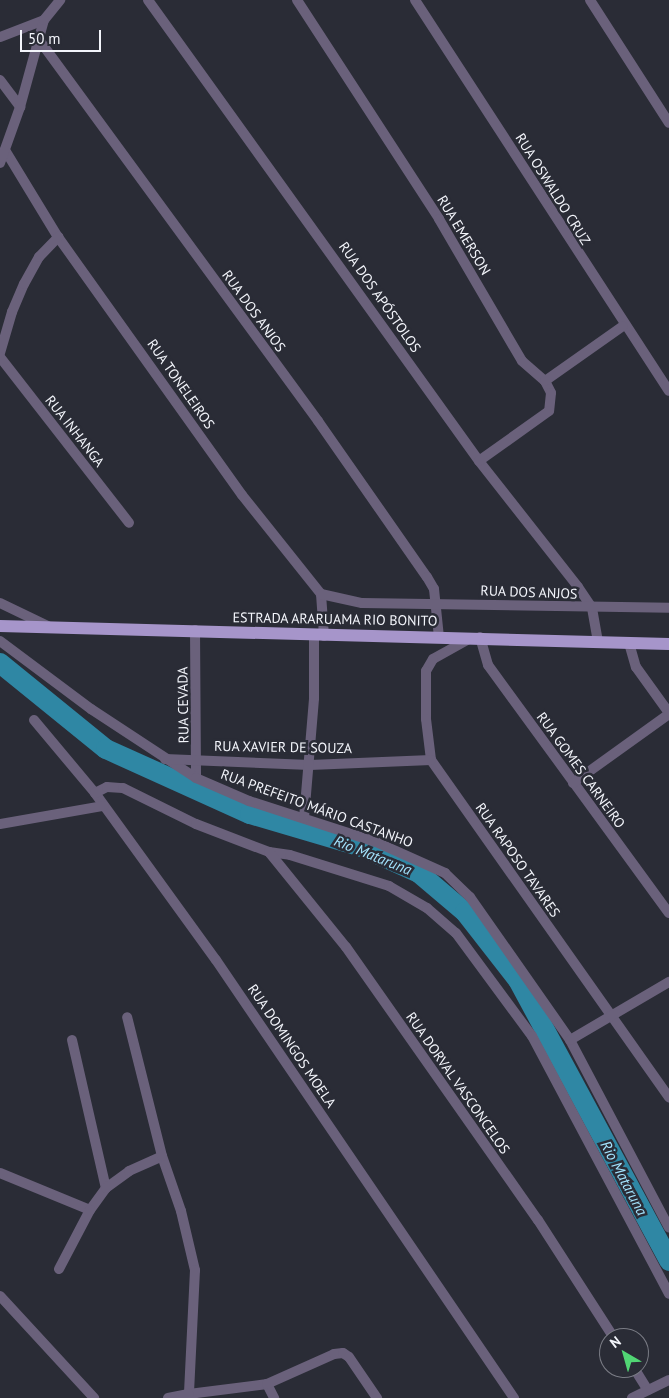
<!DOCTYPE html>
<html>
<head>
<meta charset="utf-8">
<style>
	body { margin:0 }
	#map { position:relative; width:669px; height:1398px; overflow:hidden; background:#2a2c36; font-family:"PT Sans",sans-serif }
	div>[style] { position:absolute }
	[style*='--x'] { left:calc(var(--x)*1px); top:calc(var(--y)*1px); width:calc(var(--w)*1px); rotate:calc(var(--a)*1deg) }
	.river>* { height:20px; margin:-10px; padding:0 10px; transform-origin:10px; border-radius:10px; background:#2f87a4 }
	.street>* { height:10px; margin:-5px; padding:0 5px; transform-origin:5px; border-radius:5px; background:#6a617b }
	.primary>* { height:12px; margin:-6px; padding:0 6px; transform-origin:6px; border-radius:6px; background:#a695ca }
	span { translate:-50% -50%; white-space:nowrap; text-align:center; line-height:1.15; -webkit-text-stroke:5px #2a2c36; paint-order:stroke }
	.street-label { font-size:14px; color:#f3f5fb }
	.water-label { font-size:15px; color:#a3e3fd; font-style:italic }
	.north { position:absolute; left:599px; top:1328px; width:50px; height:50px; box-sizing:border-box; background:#2a2c36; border:1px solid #7a7c85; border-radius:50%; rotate:322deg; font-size:14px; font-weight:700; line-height:20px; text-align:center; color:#f3f5fb }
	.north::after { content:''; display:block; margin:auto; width:18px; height:22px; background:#51d674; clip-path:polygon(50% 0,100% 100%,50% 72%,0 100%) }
	.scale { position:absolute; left:20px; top:30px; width:81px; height:22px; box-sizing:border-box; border:2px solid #f3f5fb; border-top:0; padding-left:6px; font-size:15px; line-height:18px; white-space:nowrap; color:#f3f5fb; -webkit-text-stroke:4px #2a2c36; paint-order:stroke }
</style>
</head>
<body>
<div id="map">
	<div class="river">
		<div style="--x:0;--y:663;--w:136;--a:39.1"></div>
		<div style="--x:106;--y:749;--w:158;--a:24.3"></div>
		<div style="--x:250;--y:814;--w:114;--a:16.4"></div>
		<div style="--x:359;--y:846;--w:66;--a:24.2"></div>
		<div style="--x:419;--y:873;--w:60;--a:40.3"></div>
		<div style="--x:465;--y:912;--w:86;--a:52.1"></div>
		<div style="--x:518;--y:980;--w:319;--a:61.7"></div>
	</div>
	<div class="street">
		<div style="--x:148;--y:0;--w:568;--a:54.32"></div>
		<div style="--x:479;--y:461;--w:160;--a:51.8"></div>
		<div style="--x:578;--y:587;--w:25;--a:56"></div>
		<div style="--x:592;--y:608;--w:35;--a:80"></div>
		<div style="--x:297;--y:0;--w:261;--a:57"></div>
		<div style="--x:439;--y:219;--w:164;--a:59.7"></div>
		<div style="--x:522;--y:361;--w:30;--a:41"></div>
		<div style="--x:545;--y:381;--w:13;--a:63"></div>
		<div style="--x:551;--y:393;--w:18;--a:96"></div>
		<div style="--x:549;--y:411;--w:86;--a:144.5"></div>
		<div style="--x:415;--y:0;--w:466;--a:57"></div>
		<div style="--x:590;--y:0;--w:146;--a:57.3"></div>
		<div style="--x:0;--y:37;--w:47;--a:-21.1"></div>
		<div style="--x:40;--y:41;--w:471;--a:53.8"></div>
		<div style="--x:318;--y:421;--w:190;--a:55.1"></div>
		<div style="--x:427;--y:577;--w:14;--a:60"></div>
		<div style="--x:434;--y:589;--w:48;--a:84.1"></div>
		<div style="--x:0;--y:80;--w:34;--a:53"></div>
		<div style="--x:5;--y:150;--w:102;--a:58.7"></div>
		<div style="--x:58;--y:237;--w:317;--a:54.5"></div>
		<div style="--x:242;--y:495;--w:127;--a:51.4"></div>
		<div style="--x:321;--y:594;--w:42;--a:85.9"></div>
		<div style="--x:0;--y:163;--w:59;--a:-70.3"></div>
		<div style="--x:20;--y:107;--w:90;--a:-74.6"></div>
		<div style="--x:44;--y:20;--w:26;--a:-51"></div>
		<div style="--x:0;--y:353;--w:43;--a:-73.7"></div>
		<div style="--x:12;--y:312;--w:30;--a:-67"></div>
		<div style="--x:24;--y:284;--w:31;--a:-61"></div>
		<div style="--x:39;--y:257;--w:28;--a:-46"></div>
		<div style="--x:0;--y:357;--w:210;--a:52.1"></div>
		<div style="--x:545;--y:381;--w:95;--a:-35.2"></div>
		<div style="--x:321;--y:594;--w:42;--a:12.4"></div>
		<div style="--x:362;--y:603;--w:307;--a:0.9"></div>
		<div style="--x:0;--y:603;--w:53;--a:25.6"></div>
		<div style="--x:195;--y:630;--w:148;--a:89.6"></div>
		<div style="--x:480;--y:637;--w:29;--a:74"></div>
		<div style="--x:488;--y:665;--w:307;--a:53.9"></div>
		<div style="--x:469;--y:639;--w:41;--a:150.9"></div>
		<div style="--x:433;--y:659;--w:14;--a:120"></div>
		<div style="--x:426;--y:671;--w:48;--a:90"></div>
		<div style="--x:426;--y:719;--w:41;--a:83"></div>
		<div style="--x:431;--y:760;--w:413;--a:54.8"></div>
		<div style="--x:0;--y:641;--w:114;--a:36.8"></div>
		<div style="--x:91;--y:709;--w:126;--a:33.3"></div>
		<div style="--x:196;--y:778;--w:58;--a:23.5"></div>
		<div style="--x:249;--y:801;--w:133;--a:17.9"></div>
		<div style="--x:376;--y:842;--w:76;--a:24.2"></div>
		<div style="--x:445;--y:873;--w:35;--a:44"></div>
		<div style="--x:470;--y:897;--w:174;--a:55"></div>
		<div style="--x:570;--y:1040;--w:212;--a:62.2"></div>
		<div style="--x:629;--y:643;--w:25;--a:74"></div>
		<div style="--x:636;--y:667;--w:57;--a:54.3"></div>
		<div style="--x:34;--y:720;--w:95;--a:50.1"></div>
		<div style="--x:95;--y:793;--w:206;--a:54.1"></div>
		<div style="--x:216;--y:960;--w:530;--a:55.77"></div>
		<div style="--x:165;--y:759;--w:145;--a:2.4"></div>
		<div style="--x:310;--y:765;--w:121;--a:-2.4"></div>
		<div style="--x:573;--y:783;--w:118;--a:-35.7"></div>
		<div style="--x:95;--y:793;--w:13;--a:-27"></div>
		<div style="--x:107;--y:787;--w:16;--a:4"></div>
		<div style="--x:123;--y:788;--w:81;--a:26.3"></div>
		<div style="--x:196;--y:824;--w:78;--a:21"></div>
		<div style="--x:269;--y:852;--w:21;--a:8"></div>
		<div style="--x:290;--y:855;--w:104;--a:17.4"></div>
		<div style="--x:389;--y:886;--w:44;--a:30.1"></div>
		<div style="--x:427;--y:908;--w:38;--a:41"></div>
		<div style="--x:456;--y:933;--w:128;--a:53.6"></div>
		<div style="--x:532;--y:1036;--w:292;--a:62"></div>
		<div style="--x:304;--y:818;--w:120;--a:-85.2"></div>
		<div style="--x:314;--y:698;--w:63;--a:-90"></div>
		<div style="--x:0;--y:824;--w:105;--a:-9.9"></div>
		<div style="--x:269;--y:852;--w:122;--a:51"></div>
		<div style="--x:346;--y:947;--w:334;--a:54.9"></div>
		<div style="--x:538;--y:1220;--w:140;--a:57.2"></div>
		<div style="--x:72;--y:1040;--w:152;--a:77.1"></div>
		<div style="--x:570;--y:1040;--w:115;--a:-30.4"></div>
		<div style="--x:162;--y:1156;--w:58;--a:70.9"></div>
		<div style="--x:181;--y:1211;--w:61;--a:76.7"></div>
		<div style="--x:195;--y:1270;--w:124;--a:92.8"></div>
		<div style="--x:189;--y:1394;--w:79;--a:-7.3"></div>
		<div style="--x:267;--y:1384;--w:16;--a:63"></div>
		<div style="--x:0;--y:1173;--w:97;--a:22.3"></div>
		<div style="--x:90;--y:1210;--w:27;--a:-54"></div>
		<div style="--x:106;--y:1188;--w:29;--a:-36"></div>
		<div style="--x:129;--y:1171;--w:36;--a:-24"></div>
		<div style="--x:162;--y:1156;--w:143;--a:-104.1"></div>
		<div style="--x:59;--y:1269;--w:67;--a:-62.3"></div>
		<div style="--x:0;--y:1296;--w:139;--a:47.3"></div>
		<div style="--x:634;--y:1368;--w:26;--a:58"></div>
		<div style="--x:267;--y:1384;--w:73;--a:-24.1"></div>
		<div style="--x:334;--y:1354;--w:9;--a:-6"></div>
		<div style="--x:343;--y:1353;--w:7;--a:34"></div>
		<div style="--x:349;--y:1357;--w:50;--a:55.7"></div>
		<div style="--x:168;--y:1398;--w:21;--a:-11"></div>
		<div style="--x:632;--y:1398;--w:41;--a:-25.9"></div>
	</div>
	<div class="primary">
		<div style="--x:0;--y:626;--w:669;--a:1.54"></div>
	</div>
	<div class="street-label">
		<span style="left:553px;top:189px;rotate:58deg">RUA OSWALDO CRUZ</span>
		<span style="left:464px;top:235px;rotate:59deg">RUA EMERSON</span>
		<span style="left:380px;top:297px;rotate:55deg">RUA DOS APÓSTOLOS</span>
		<span style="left:254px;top:311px;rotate:54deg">RUA DOS ANJOS</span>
		<span style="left:181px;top:384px;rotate:55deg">RUA TONELEIROS</span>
		<span style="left:75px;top:431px;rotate:52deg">RUA INHANGA</span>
		<span style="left:529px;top:592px;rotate:2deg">RUA DOS ANJOS</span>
		<span style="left:335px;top:619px;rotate:1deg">ESTRADA ARARUAMA RIO BONITO</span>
		<span style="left:183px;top:705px;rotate:-91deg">RUA CEVADA</span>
		<span style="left:283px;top:747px;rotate:1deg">RUA XAVIER DE SOUZA</span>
		<span style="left:581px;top:770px;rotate:54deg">RUA GOMES CARNEIRO</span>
		<span style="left:317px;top:808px;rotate:20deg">RUA PREFEITO MÁRIO CASTANHO</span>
		<span style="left:518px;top:860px;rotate:55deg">RUA RAPOSO TAVARES</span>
		<span style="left:292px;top:1046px;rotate:56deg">RUA DOMINGOS MOELA</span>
		<span style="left:458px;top:1083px;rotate:55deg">RUA DORVAL VASCONCELOS</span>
	</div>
	<div class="water-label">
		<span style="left:373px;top:855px;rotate:22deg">Rio Mataruna</span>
		<span style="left:624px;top:1178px;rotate:62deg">Rio Mataruna</span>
	</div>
	<div class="north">N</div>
	<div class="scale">50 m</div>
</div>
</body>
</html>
